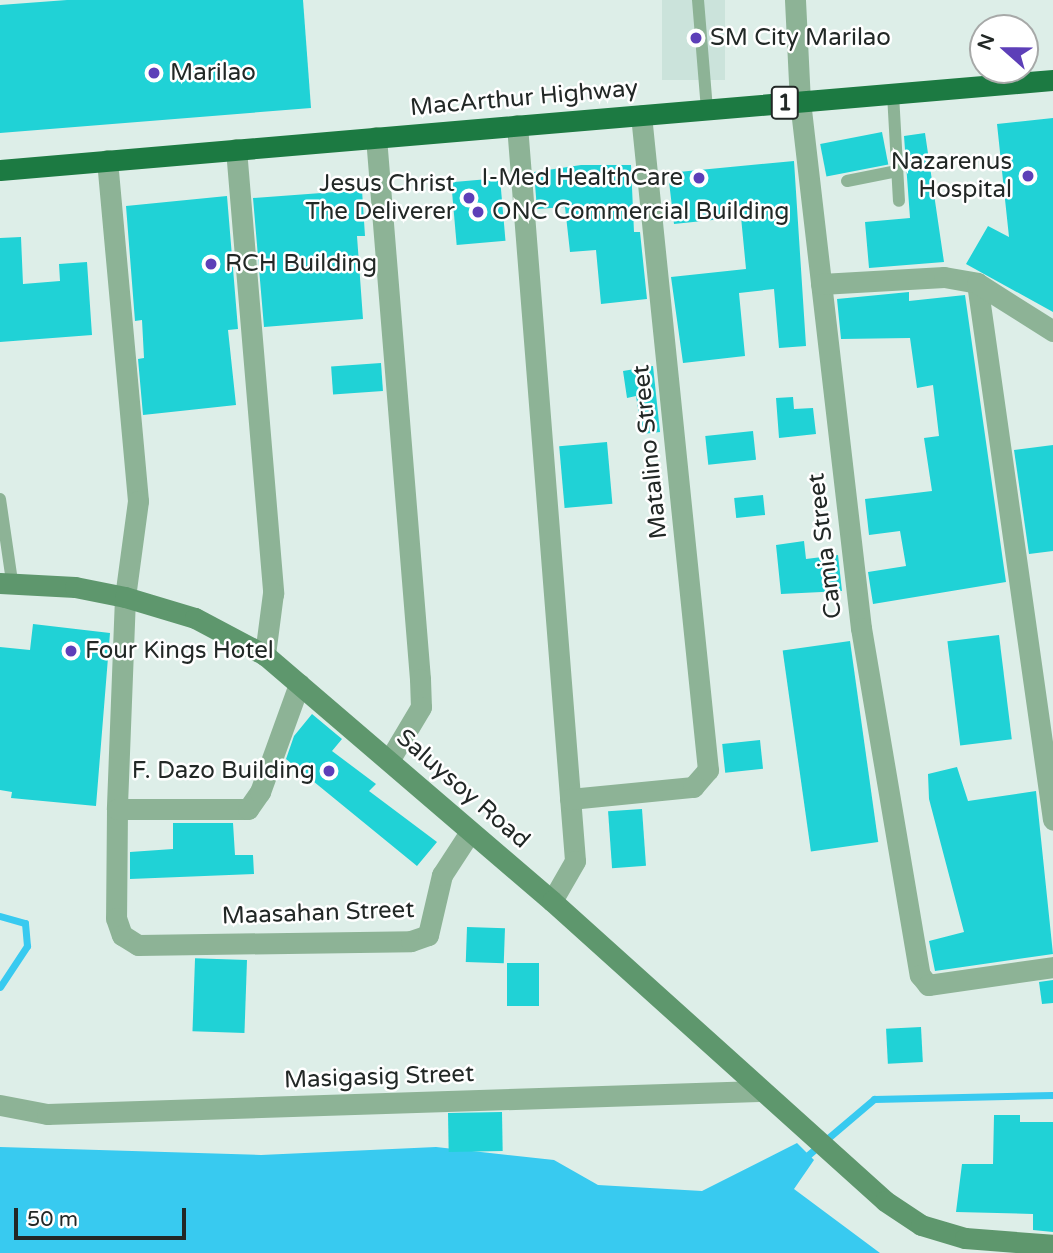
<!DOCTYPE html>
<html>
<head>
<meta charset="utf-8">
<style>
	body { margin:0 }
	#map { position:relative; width:1053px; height:1253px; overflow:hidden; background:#ddeee8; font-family:"Varela Round",sans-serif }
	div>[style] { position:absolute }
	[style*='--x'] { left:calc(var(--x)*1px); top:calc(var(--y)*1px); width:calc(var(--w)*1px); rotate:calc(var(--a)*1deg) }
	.built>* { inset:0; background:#cbe3db; transform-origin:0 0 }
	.water>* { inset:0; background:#38caf0 }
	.stream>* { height:7px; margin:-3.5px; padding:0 3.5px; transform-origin:3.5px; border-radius:3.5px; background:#38caf0 }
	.building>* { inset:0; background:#20d2d6; transform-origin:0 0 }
	.service>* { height:12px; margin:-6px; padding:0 6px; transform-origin:6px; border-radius:6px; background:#8db396 }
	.minor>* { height:21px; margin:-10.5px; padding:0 10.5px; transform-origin:10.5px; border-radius:10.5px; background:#8db396 }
	.secondary>* { height:21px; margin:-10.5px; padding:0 10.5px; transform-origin:10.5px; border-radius:10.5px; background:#5e976d }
	.trunk>* { height:21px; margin:-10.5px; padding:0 10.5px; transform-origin:10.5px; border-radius:10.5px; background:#1c7a42 }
	.dots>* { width:19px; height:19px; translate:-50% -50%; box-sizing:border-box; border:4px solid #fff; border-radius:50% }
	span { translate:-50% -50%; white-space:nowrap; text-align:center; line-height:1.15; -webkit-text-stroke:5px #fff; paint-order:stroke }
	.shield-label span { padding:2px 5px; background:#fff; border:2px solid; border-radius:5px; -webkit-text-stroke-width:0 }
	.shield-label { font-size:23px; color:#222826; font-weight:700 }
	.poi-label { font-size:24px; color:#222826 }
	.left { translate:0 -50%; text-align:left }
	.right { translate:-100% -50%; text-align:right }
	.street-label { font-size:24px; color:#222826 }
	.north { position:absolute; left:969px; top:14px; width:70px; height:70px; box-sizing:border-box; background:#fff; border:2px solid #a7a9a8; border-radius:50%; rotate:291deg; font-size:19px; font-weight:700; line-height:28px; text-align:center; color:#222826 }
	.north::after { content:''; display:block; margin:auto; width:24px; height:32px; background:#5d3fb8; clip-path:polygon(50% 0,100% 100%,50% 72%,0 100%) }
	.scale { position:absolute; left:14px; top:1208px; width:172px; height:32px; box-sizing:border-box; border:4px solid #222826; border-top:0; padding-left:9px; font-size:21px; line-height:24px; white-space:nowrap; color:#222826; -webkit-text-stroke:5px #fff; paint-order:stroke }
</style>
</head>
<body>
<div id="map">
	<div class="built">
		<div style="left:662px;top:0;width:63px;height:80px"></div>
	</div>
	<div class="water">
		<div style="clip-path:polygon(797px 1143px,814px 1160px,794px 1189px,880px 1253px,0 1253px,0 1147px,261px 1155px,436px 1147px,554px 1160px,598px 1185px,702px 1191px)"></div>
	</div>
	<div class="stream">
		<div style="--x:0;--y:916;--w:26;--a:16"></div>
		<div style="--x:25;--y:923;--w:23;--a:85"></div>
		<div style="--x:27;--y:946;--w:49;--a:123.4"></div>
		<div style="--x:801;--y:1161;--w:96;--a:-40.3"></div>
		<div style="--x:874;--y:1099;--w:179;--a:-1.3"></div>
	</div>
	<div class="building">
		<div style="clip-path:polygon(67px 0,303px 0,311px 108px,0 133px,0 5px)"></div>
		<div style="clip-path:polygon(1053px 118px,1053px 312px,966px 264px,988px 226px,1009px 237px,997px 124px)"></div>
		<div style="left:882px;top:132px;width:33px;height:63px;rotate:79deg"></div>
		<div style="clip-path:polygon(925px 133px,944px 262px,869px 268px,865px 222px,910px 218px,904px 136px)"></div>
		<div style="clip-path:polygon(794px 161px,806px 346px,779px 348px,774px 289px,739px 293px,745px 356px,683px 363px,671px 277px,746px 269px,741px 217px,674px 224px,668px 173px)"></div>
		<div style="clip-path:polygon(581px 165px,631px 165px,634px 232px,640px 232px,647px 299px,601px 304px,596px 250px,570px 252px,565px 207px,537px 209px,534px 172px)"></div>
		<div style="left:500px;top:178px;width:63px;height:49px;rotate:85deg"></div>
		<div style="clip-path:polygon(362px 190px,365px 236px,357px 236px,363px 319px,264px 327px,253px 198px)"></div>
		<div style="clip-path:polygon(227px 196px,238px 329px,228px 330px,236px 405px,143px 415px,138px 359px,144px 358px,142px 320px,135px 321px,126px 206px)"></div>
		<div style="clip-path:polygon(21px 237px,23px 284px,60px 281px,59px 264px,87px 262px,92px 335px,0 342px,0 238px)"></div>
		<div style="clip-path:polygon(909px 292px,909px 301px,965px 295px,1006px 582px,873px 604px,868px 572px,906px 566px,900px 531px,869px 535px,865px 499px,932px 491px,924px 438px,939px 436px,933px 385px,917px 388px,910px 338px,841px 339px,837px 299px)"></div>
		<div style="left:381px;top:363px;width:28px;height:50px;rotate:86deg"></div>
		<div style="clip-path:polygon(653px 366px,660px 432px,642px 434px,636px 396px,627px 398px,623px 371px)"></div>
		<div style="clip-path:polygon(793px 397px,794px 409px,813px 408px,816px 434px,779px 438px,776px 398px)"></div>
		<div style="left:753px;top:431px;width:29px;height:48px;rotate:84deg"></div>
		<div style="left:607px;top:442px;width:62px;height:48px;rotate:85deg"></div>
		<div style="clip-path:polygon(1053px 445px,1053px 551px,1029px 554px,1014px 450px)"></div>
		<div style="left:763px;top:495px;width:20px;height:29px;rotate:84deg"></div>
		<div style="clip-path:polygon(804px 541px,806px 559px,838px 555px,842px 591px,781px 594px,776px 545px)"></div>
		<div style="clip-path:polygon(33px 624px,110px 633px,96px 806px,11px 798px,12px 792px,0 790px,0 647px,30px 650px)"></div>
		<div style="left:999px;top:635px;width:105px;height:52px;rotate:83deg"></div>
		<div style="left:850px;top:641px;width:203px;height:68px;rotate:82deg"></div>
		<div style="clip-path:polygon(312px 714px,342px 739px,332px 751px,376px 784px,369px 791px,437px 842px,417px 866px,286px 759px,294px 736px)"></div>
		<div style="left:760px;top:740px;width:29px;height:38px;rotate:84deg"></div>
		<div style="clip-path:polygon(957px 767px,968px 801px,1036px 791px,1053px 954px,935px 971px,929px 941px,964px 932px,929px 799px,928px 774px)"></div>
		<div style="left:642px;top:809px;width:57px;height:34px;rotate:86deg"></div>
		<div style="clip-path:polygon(173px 823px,233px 823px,235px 855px,253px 855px,254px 874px,130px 879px,130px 852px,173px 849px)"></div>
		<div style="left:467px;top:927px;width:38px;height:35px;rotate:2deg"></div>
		<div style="left:247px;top:960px;width:73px;height:52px;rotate:92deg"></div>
		<div style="left:507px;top:963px;width:32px;height:43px"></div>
		<div style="clip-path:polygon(1053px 980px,1053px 1003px,1042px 1004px,1039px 982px)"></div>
		<div style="left:921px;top:1027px;width:35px;height:35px;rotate:87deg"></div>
		<div style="left:502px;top:1112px;width:39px;height:54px;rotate:89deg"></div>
		<div style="clip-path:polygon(994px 1115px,1020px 1115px,1020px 1122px,1053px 1122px,1053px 1232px,1033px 1230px,1033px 1214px,956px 1212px,962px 1164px,993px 1164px)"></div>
	</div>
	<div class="service">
		<div style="--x:698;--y:0;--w:109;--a:85.3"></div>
		<div style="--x:893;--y:94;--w:107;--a:86.8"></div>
		<div style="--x:847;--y:181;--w:51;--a:-11.3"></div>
		<div style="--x:0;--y:499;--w:83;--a:81.7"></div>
	</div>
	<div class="minor">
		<div style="--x:795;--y:0;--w:101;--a:87.2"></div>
		<div style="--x:800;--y:101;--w:531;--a:83.4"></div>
		<div style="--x:861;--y:628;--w:352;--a:80.4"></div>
		<div style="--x:920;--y:975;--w:13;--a:51"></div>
		<div style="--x:928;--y:985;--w:126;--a:-8.2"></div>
		<div style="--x:517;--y:125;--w:738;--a:85.49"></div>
		<div style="--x:575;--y:861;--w:46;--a:119.9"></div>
		<div style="--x:376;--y:137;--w:544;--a:85.36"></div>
		<div style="--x:420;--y:679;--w:28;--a:88"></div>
		<div style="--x:421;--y:707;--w:61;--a:120.8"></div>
		<div style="--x:236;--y:149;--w:446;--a:85.2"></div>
		<div style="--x:273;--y:593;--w:63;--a:97.4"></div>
		<div style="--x:107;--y:160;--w:342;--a:84.8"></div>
		<div style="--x:138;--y:501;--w:97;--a:97.7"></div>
		<div style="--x:125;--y:597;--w:212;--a:92.2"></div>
		<div style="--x:117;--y:809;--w:109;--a:90.5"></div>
		<div style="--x:116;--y:918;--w:18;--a:71"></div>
		<div style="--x:122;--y:935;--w:19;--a:32"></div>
		<div style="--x:138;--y:945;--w:273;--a:-0.8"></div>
		<div style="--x:411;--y:941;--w:18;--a:-19"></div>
		<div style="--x:428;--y:935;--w:62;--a:-76.9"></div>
		<div style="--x:442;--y:875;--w:51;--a:-56.9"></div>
		<div style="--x:977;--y:283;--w:542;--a:81.94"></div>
		<div style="--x:821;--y:284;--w:123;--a:-3.3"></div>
		<div style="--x:944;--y:277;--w:34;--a:10"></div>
		<div style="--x:977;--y:283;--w:90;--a:32.3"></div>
		<div style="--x:570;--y:799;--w:124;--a:-5.6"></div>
		<div style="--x:693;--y:787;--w:23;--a:-49"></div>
		<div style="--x:708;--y:770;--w:658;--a:-95.84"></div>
		<div style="--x:117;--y:809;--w:131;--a:0"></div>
		<div style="--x:248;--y:809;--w:21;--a:-55"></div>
		<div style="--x:260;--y:792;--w:115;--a:-70.1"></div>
		<div style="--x:0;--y:1105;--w:48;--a:10.8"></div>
		<div style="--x:47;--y:1114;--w:712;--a:-1.85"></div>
	</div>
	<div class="secondary">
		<div style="--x:0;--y:583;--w:75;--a:3.1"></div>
		<div style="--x:75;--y:587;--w:51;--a:11.3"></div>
		<div style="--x:125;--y:597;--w:73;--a:16.7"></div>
		<div style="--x:195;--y:618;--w:79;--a:27.9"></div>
		<div style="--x:265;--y:655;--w:378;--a:40.6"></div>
		<div style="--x:552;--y:901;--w:448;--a:42"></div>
		<div style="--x:885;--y:1201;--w:43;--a:33.7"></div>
		<div style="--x:921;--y:1225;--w:46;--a:16.5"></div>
		<div style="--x:965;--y:1238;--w:88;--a:4.5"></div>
	</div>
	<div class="trunk">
		<div style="--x:0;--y:170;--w:1057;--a:-4.89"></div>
	</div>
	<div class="dots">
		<div style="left:696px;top:38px;background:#5d3fb8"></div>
		<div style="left:154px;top:73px;background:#5d3fb8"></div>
		<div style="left:1028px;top:176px;background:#5d3fb8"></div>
		<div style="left:699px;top:178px;background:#5d3fb8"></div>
		<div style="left:469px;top:198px;background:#5d3fb8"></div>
		<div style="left:478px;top:212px;background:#5d3fb8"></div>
		<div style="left:211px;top:264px;background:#5d3fb8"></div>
		<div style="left:71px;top:651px;background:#5d3fb8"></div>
		<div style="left:329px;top:771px;background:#5d3fb8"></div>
	</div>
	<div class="shield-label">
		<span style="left:785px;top:103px">1</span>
	</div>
	<div class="poi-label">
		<span class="left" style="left:710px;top:38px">SM City Marilao</span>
		<span class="left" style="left:170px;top:73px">Marilao</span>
		<span class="right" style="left:1012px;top:176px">Nazarenus<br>Hospital</span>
		<span class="right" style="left:683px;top:178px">I-Med HealthCare</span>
		<span class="right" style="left:455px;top:198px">Jesus Christ<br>The Deliverer</span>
		<span class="left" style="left:492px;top:212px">ONC Commercial Building</span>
		<span class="left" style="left:225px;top:264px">RCH Building</span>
		<span class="left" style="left:85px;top:651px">Four Kings Hotel</span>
		<span class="right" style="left:315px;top:771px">F. Dazo Building</span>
	</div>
	<div class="street-label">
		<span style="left:524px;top:98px;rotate:-5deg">MacArthur Highway</span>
		<span style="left:650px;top:452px;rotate:-96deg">Matalino Street</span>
		<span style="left:825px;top:546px;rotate:-97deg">Camia Street</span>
		<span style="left:463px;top:789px;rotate:41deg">Saluysoy Road</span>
		<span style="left:318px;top:913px;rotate:-2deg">Maasahan Street</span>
		<span style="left:379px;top:1077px;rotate:-2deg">Masigasig Street</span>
	</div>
	<div class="north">N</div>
	<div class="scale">50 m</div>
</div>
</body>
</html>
